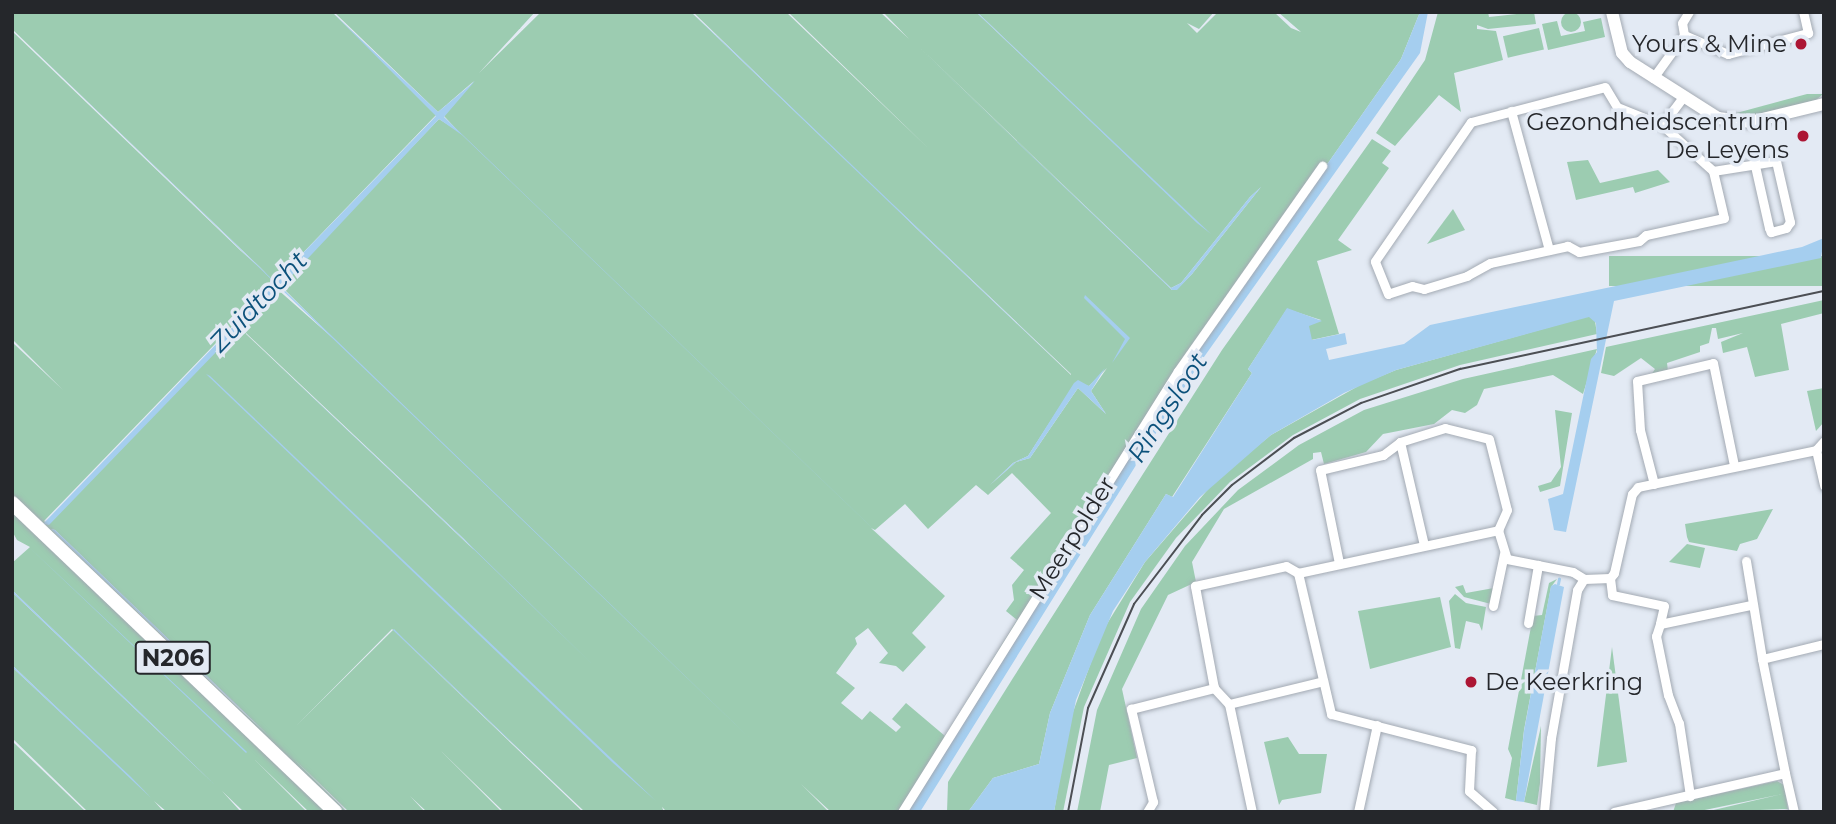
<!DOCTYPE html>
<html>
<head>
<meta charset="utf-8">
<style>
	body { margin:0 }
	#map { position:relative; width:1836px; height:824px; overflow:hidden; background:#e3eaf4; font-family:Montserrat,sans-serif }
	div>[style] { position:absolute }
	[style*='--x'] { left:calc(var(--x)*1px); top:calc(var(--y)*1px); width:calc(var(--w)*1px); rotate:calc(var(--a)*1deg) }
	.green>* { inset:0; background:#9cccb1; transform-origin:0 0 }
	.round { border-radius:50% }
	.water>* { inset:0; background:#a5ceef }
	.stream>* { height:2.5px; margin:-1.25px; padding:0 1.25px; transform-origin:1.25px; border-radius:1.25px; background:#a5ceef }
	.roads { filter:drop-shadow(0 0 2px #a3aab3) drop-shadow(0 0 2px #a3aab3) }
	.street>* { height:9px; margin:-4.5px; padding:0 4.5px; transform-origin:4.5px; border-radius:4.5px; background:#fff }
	.secondary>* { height:12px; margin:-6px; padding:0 6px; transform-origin:6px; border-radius:6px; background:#fff }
	.primary>* { height:14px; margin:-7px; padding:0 7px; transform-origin:7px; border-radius:7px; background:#fff }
	.tram>* { height:2px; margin:-1px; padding:0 1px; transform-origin:1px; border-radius:1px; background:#4c4f54 }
	.dots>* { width:19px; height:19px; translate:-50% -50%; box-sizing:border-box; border:4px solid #e3eaf4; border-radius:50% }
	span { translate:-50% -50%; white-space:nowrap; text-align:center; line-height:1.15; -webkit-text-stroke:7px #e3eaf4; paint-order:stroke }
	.shield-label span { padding:2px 5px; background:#e3eaf4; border:2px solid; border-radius:5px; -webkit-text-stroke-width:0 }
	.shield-label { font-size:23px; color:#25272b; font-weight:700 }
	.poi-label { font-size:24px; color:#25272b }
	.right { translate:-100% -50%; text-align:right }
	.left { translate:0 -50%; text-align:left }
	.street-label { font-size:24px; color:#25272b }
	.water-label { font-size:26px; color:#0c517b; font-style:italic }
	.frame { position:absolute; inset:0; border:14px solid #25272b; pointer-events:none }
</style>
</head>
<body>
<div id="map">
	<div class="green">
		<div class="round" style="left:1561px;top:12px;width:20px;height:20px"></div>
		<div style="clip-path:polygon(evenodd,12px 12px,332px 12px,437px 114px,44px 521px,47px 524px,276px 288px,335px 340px,280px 285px,439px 119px,458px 131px,444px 116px,474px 81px,438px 112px,334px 12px,535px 12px,479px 73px,541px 12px,691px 12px,860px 174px,693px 12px,786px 12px,928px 148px,788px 12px,880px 12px,909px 39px,883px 12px,976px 12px,1210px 235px,977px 12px,1214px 12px,1199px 29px,1187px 23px,1197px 33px,1218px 12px,1274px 12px,1291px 28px,1301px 32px,1278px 12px,1420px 12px,1401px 59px,1173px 384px,906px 812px,831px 812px,801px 784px,829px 812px,667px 812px,662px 807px,664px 812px,585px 812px,392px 629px,297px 725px,393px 630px,583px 812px,504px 812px,441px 751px,502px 812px,427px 812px,410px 796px,425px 812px,349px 812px,295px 760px,347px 812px,309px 812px,254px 759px,307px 812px,244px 812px,222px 791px,241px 812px,167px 812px,154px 801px,164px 812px,88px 812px,12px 738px,12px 667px,150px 796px,12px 665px,12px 592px,216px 786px,12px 590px,12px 563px,30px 547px,17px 540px,12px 531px,12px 342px,63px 390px,12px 339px,12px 31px,241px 251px,267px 274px,12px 29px,12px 12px,914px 42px,1171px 288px,1181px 283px,1250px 197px,1261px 187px,1192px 274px,1177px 289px,1172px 290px,914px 42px,12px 12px,887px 199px,1071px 374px,1071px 375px,916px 228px,887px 199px,12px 12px,246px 333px,464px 539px,474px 550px,246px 334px,246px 333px,12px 12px,1107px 368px,1091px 391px,1106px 414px,1078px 388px,1030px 458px,1016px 462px,990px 485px,1013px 463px,1028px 456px,1075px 383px,1089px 386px,1107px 368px,12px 12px,1012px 473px,1051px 513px,1010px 558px,1024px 570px,1012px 585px,1014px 600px,1006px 611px,1017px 620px,945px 736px,906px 703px,892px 719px,901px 727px,896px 732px,870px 711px,862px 720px,841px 703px,855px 688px,836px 673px,857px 644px,855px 638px,868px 628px,888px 653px,879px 663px,896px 666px,903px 672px,926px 647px,912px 633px,945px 596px,871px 528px,875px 530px,905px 504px,928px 529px,976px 485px,988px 495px,1012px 473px,12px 12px,51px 529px,55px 530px,268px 735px,236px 706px,51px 529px)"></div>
		<div style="clip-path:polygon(1438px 12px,1488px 12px,1489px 17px,1534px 12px,1536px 24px,1488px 29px,1477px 25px,1477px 29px,1496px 31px,1503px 60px,1454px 73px,1461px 112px,1439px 95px,1395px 146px,1376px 133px,1425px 60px)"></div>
		<div style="clip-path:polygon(1601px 18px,1605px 37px,1548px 50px,1542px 24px,1557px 21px,1561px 36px,1585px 31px,1583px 22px)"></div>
		<div style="left:1539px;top:28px;width:22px;height:37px;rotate:77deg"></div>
		<div style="clip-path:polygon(1807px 94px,1823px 94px,1814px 102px,1749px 116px,1729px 115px)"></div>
		<div style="clip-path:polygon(1372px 139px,1391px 151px,1382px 163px,1389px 168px,1338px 240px,1352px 250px,1317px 261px,1339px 334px,1311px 340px,1308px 325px,1321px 320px,1287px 309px,1248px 369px,1252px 373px,1172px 497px,1166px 494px,1090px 615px,1050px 713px,1039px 764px,993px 778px,968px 812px,947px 812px,948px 782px,1013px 678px,1222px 350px)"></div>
		<div style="clip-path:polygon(1588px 160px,1600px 183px,1658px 170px,1670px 182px,1635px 193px,1633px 187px,1576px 200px,1567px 162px)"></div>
		<div style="clip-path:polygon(1453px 209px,1465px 230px,1427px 244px)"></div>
		<div style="left:1824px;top:256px;width:30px;height:215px;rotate:90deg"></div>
		<div style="clip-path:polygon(1824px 300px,1824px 313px,1781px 324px,1789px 370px,1755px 377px,1747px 347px,1723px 353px,1721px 342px,1743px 333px,1718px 339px,1716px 328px,1712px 328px,1709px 343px,1700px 346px,1700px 352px,1667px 363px,1668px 371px,1651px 375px,1655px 369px,1641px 358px,1614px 376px,1601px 373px,1606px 347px)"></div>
		<div style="clip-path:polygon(1589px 316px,1595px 321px,1597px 334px,1460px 365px,1360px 399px,1293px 435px,1230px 482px,1176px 538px,1130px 602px,1084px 707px,1063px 812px,1054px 812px,1069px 723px,1102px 632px,1145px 562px,1217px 479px,1271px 435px,1362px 384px,1396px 370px)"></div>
		<div style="clip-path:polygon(1597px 349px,1583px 394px,1553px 375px,1484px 389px,1477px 405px,1465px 413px,1452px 410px,1434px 424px,1383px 434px,1366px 452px,1324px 464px,1321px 452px,1313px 453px,1313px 459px,1224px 509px,1192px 562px,1196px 582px,1168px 595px,1122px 689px,1137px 758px,1109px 765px,1100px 812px,1077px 812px,1097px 710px,1141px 609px,1185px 546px,1238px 490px,1299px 445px,1364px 410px,1463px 379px)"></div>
		<div style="clip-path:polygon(1824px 388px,1824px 422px,1816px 431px,1807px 391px)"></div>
		<div style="clip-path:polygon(1555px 410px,1572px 413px,1560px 486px,1540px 492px,1538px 486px,1551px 482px,1561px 467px)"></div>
		<div style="clip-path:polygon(1773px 509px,1757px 539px,1740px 544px,1737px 551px,1689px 542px,1687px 537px,1685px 524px)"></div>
		<div style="clip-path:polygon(1687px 544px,1705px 548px,1700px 568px,1669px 562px)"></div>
		<div style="clip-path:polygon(1557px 579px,1551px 587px,1524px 730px,1516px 801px,1505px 798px,1512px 758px,1508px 749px,1533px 616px,1542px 615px,1549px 583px)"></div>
		<div style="clip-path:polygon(1463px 585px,1466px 593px,1494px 588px,1491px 604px,1464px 597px,1455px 587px)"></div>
		<div style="clip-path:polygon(1455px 594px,1466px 603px,1486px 607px,1482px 631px,1479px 624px,1466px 621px,1460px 649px,1455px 648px,1449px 601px)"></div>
		<div style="clip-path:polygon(1440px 597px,1451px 647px,1370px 669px,1358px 611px)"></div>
		<div style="clip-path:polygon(1612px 647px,1627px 762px,1597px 767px)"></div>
		<div style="clip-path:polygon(1541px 726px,1540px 783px,1537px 805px,1524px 802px)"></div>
		<div style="clip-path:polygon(1288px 737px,1299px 754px,1327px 754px,1321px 793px,1282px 800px,1279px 805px,1264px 742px)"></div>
		<div style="clip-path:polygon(12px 741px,86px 812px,13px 812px)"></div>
		<div style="clip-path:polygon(1777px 781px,1784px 785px,1788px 809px,1705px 812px,1782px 794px,1695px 812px,1673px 812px,1676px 803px)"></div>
	</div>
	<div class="water">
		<div style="clip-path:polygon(332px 12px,438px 112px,475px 81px,444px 117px,938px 591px,462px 135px,439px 119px,281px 287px,759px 747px,279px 287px,49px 525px,43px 524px,275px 283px,12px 29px,275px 282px,436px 116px)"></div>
		<div style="clip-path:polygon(691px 12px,732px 50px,1071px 375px,916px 228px)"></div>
		<div style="clip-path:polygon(976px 12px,977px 12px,1211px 234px,1197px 223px)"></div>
		<div style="clip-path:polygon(1420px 12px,1428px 12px,1420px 53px,1199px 364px,920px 812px,906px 812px,1173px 384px,1401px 59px)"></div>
		<div style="clip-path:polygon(912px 42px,1171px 288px,1181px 283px,1250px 197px,1261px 187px,1192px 274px,1177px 290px,1172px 290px)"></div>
		<div style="clip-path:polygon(1824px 238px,1821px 258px,1614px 301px,1566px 532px,1554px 530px,1548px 499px,1563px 494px,1591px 359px,1597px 352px,1596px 323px,1589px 317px,1396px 370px,1344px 393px,1271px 435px,1200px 497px,1145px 562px,1113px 611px,1076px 700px,1054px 812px,968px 812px,993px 778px,1039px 764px,1050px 713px,1090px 615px,1166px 494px,1173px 497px,1252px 373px,1248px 369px,1287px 308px,1322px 321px,1309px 326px,1312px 340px,1345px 333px,1347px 344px,1326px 349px,1329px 360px,1404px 344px,1430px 325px,1802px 247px)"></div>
		<div style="clip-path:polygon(1085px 295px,1130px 338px,1112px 363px,1125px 339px,1084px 298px)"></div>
		<div style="clip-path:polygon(245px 334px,464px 539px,592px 664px,465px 541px)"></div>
		<div style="clip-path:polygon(1105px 368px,1091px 391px,1106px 414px,1078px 388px,1030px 458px,1016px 462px,990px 485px,1013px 463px,1028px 456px,1074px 383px,1078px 380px,1089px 386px)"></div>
		<div style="clip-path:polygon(206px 374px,210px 376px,656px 801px,612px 762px)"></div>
		<div style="clip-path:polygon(51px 529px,55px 530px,271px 738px,101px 577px)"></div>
		<div style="clip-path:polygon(31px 549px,247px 752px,246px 753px,32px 550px)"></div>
		<div style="clip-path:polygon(1555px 584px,1564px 587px,1524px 802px,1516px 801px,1524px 731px,1551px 586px)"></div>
		<div style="clip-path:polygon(12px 590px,142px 714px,216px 786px,12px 592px)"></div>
		<div style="clip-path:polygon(394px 629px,404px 639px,585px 812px,393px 630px,296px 726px)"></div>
		<div style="clip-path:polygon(12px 665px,131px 777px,151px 798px,12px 667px)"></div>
	</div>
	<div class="stream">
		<div style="--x:1558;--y:584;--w:5;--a:-79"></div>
	</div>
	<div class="roads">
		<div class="street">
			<div style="--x:1684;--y:35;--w:48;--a:23.4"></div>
			<div style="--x:1728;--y:54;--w:83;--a:-14.7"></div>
			<div style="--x:1808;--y:33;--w:22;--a:-103"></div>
			<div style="--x:1684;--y:35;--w:12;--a:-99"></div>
			<div style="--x:1682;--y:23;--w:13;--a:-58"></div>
			<div style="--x:1653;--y:78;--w:53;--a:-54.2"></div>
			<div style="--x:1511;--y:111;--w:144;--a:74.7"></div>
			<div style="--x:1662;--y:125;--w:35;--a:-53"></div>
			<div style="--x:1713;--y:171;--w:48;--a:76.8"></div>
			<div style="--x:1724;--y:218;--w:80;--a:167.7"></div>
			<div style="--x:1646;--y:235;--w:9;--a:139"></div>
			<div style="--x:1639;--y:241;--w:61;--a:169.6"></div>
			<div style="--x:1579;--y:252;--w:13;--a:-151"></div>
			<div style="--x:1568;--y:246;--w:80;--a:167.7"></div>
			<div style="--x:1490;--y:263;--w:26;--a:151"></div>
			<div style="--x:1467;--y:276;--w:45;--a:163.2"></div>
			<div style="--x:1424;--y:289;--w:12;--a:-166"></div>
			<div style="--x:1412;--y:286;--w:25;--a:162"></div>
			<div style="--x:1388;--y:294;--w:35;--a:-112"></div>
			<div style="--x:1375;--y:261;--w:169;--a:-55.4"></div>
			<div style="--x:1471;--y:122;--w:138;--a:-14.6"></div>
			<div style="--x:1605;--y:87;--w:23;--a:59"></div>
			<div style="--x:1617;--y:107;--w:48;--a:21.8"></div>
			<div style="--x:1662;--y:125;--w:69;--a:42"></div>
			<div style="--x:1713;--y:171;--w:64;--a:-9"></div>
			<div style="--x:1776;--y:161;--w:63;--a:77.1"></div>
			<div style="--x:1790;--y:222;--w:7;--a:124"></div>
			<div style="--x:1786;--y:228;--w:16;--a:165"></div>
			<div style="--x:1771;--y:232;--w:4;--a:-117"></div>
			<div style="--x:1769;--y:228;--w:64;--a:-102.7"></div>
			<div style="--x:1400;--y:442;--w:47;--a:-17.3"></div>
			<div style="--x:1445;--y:428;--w:45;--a:14"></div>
			<div style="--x:1489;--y:439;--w:73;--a:75.8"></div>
			<div style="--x:1507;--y:510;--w:22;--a:114"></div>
			<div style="--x:1400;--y:442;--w:106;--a:76.9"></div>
			<div style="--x:1816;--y:450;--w:37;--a:77"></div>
			<div style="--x:1816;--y:450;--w:12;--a:-48"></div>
			<div style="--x:1654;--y:484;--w:56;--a:-104.5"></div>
			<div style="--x:1640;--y:430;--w:49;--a:-93.5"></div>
			<div style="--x:1637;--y:381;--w:78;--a:-13.3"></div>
			<div style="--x:1713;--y:363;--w:104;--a:78.4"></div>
			<div style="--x:1746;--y:561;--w:99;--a:80.7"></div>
			<div style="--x:1339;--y:563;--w:95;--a:-101.5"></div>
			<div style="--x:1320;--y:470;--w:65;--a:-13.4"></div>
			<div style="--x:1383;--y:455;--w:21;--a:-37"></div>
			<div style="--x:1298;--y:573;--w:145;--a:76.8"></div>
			<div style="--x:1331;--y:714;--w:145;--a:14.4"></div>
			<div style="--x:1471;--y:750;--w:41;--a:92.8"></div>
			<div style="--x:1469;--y:791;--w:32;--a:41"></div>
			<div style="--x:1298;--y:573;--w:205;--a:-12.1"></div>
			<div style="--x:1498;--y:530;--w:30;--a:73"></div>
			<div style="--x:1507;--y:559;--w:67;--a:11.1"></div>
			<div style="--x:1573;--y:572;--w:13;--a:32"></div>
			<div style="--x:1610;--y:578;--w:17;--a:83"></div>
			<div style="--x:1612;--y:595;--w:53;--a:11.9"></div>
			<div style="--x:1664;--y:606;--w:18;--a:103"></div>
			<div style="--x:1660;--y:624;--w:92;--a:-11.9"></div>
			<div style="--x:1493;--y:606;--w:53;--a:-78.1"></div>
			<div style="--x:1528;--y:623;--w:59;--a:-80.2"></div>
			<div style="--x:1660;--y:624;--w:13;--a:108"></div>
			<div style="--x:1656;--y:636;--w:60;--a:78.5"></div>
			<div style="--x:1668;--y:695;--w:30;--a:69"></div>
			<div style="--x:1679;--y:723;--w:74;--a:81.4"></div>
			<div style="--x:1214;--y:688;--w:104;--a:-100.6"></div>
			<div style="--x:1195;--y:586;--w:93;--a:-12.4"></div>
			<div style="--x:1286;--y:566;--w:14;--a:30"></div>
			<div style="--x:1214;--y:688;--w:22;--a:47"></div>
			<div style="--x:1229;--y:704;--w:110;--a:78"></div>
			<div style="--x:1229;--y:704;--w:97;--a:-13.7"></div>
			<div style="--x:1785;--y:773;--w:40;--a:77"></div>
			<div style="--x:902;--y:812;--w:520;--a:-57.96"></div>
			<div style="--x:1178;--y:371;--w:251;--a:-54.9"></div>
			<div style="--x:1147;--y:812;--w:12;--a:-59"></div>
			<div style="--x:1153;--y:802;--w:96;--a:-103.3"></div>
			<div style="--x:1131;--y:709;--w:86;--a:-14.2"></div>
			<div style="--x:1358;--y:812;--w:89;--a:-77.7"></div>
			<div style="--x:1544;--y:812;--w:74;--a:-84.6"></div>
			<div style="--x:1551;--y:738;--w:150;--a:-80"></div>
			<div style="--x:1577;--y:590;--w:13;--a:-58"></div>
			<div style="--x:1584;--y:579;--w:26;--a:-2"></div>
			<div style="--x:1610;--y:578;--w:6;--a:-51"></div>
			<div style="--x:1614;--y:573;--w:81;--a:-77.2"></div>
			<div style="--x:1632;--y:494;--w:9;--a:-49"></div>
			<div style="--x:1638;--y:487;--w:182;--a:-11.7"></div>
			<div style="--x:1614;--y:812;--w:175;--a:-12.8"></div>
			<div style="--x:1785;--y:773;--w:116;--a:-101.4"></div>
			<div style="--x:1762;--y:659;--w:64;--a:-13.6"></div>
		</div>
		<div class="secondary">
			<div style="--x:1612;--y:12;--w:42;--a:76.3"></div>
			<div style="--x:1622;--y:53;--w:12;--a:48"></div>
			<div style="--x:1630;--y:62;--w:104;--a:32.5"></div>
			<div style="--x:1718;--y:118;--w:32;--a:7"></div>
			<div style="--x:1750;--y:122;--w:76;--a:-13.7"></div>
		</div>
		<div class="primary">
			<div style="--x:12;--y:503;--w:447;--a:43.7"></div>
		</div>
	</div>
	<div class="tram">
		<div style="--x:1068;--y:812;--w:106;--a:-79.1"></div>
		<div style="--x:1088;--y:708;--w:114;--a:-66.1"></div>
		<div style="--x:1134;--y:604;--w:112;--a:-52.6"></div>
		<div style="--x:1202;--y:515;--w:42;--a:-45"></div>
		<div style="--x:1232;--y:485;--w:78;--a:-37.2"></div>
		<div style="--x:1294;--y:438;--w:76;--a:-27.6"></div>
		<div style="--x:1361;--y:403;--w:105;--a:-19"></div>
		<div style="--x:1460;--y:369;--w:372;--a:-12.1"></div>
	</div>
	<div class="dots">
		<div style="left:1801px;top:44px;background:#ac1634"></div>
		<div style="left:1803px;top:136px;background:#ac1634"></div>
		<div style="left:1471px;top:682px;background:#ac1634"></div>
	</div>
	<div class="shield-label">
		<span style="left:173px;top:658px">N206</span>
	</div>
	<div class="poi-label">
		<span class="right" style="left:1787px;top:44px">Yours &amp; Mine</span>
		<span class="right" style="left:1789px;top:136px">Gezondheidscentrum<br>De Leyens</span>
		<span class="left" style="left:1485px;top:682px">De Keerkring</span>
	</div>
	<div class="street-label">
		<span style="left:1072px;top:538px;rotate:-58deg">Meerpolder</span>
	</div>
	<div class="water-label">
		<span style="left:259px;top:302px;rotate:-46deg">Zuidtocht</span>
		<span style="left:1168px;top:408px;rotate:-57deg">Ringsloot</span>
	</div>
	<div class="frame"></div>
</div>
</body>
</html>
